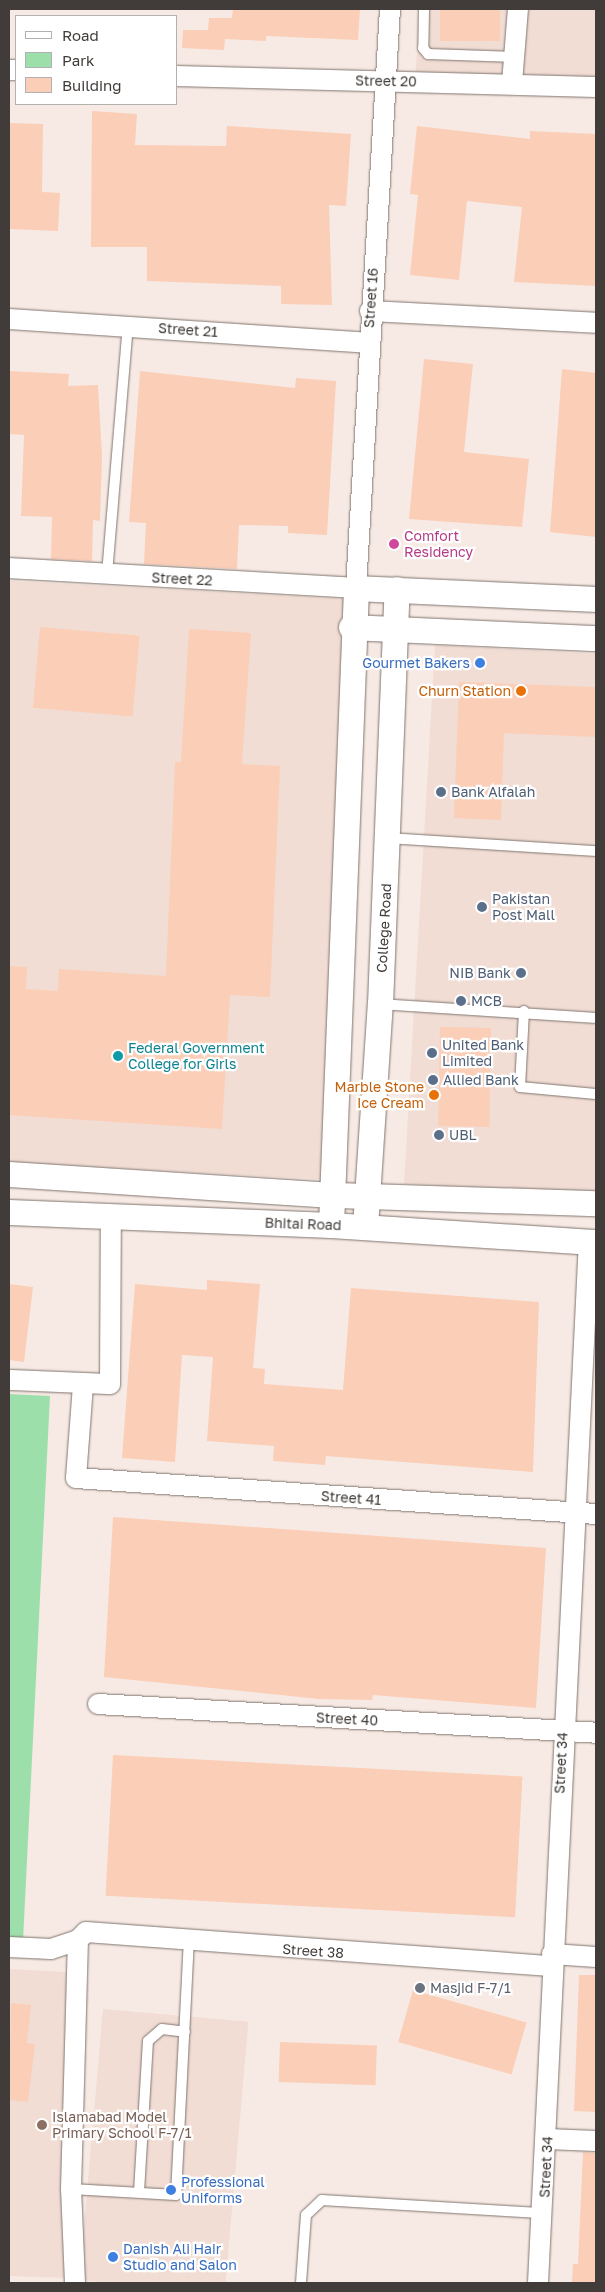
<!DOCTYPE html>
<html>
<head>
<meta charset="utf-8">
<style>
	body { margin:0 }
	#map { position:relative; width:605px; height:2292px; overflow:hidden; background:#f7eae4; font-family:"Golos Text",sans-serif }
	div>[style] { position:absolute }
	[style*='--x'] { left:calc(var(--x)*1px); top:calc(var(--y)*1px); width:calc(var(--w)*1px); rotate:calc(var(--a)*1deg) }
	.built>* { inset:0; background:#f1ddd4; transform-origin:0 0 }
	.green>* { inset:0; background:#9ddfab }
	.building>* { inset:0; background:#fbceb7; transform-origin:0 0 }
	.roads { filter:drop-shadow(0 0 1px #80756f) drop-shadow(0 0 1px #80756f) }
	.service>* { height:10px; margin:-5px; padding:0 5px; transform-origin:5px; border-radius:5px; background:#fff }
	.minor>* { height:20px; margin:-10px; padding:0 10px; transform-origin:10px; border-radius:10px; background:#fff }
	.tertiary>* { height:25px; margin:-12.5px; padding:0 12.5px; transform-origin:12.5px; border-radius:12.5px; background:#fff }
	.dots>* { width:14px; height:14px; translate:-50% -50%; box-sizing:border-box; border:2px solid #fff; border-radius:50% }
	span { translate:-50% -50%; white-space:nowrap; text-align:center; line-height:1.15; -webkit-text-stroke:4.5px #fff; paint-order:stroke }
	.street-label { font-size:14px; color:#413c39 }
	.hotel-label { font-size:14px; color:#b23c85 }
	.left { translate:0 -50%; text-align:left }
	.shop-label { font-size:14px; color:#366cbe }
	.right { translate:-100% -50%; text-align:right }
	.food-label { font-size:14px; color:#c56008 }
	.service-label { font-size:14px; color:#4e5e75 }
	.culture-label { font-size:14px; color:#0d838f }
	.worship-label { font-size:14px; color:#5b616d }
	.education-label { font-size:14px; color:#785e54 }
	.frame { position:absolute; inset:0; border:10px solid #413c39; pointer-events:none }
	.legend { position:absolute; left:15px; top:15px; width:162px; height:90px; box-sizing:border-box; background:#fff; border:1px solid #b3b1b0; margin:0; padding:6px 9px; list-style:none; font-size:15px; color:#413c39 }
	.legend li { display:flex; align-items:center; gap:10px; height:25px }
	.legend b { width:25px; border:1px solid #b3b1b0 }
</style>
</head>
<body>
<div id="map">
	<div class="built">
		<div style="clip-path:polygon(420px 9px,596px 9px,596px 93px,415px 82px)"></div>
		<div style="left:9px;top:581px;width:358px;height:581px;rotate:3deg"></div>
		<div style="clip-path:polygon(435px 645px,596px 654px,596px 1193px,404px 1184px)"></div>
		<div style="clip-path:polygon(9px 1969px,84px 1973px,68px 2278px,9px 2276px)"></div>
		<div style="left:103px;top:2009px;width:146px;height:272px;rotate:5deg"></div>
	</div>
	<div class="green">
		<div style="clip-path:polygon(9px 1394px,50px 1396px,23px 1941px,9px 1941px)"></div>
	</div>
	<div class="building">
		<div style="clip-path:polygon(233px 9px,360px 9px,358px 40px,266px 36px,266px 41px,225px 39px,224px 50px,182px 48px,183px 30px,208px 30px,209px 18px,232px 18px)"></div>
		<div style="left:440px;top:9px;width:60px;height:32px"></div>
		<div style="clip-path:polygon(92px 111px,137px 114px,135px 145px,226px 146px,227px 126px,351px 134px,346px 206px,329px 205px,332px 305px,281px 304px,281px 286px,147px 281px,147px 247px,91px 247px)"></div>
		<div style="clip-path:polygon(9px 123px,43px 124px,42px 192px,60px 193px,58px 231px,9px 229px)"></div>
		<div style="clip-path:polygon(417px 126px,530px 139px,530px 131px,596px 134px,596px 286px,514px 282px,522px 207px,467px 201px,459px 280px,410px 275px,418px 195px,410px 194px)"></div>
		<div style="clip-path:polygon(424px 359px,473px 364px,464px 452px,529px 459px,522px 527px,409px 519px)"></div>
		<div style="clip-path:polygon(562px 369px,596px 373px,596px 537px,550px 532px)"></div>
		<div style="clip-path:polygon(9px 371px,69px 374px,68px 386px,98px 385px,102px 456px,100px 521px,93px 520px,92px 561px,51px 559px,52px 517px,21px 516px,24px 435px,9px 434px)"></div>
		<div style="clip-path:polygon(140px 371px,295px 388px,296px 378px,336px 381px,327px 535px,288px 533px,288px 526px,239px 525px,237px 569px,144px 564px,146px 523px,129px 522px)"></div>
		<div style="left:40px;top:627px;width:100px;height:81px;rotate:5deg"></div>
		<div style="clip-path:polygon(189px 629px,251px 633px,242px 764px,280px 766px,270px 997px,230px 995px,222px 1129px,9px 1115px,9px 966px,27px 967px,26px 989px,58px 991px,59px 969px,166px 976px,175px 762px,181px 762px)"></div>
		<div style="clip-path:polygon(459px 682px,596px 687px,596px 737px,504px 733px,501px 820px,454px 818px)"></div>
		<div style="left:491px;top:1028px;width:99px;height:51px;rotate:91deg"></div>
		<div style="clip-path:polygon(207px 1280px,260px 1284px,253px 1368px,265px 1369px,264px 1384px,343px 1390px,351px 1288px,539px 1302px,533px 1472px,326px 1456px,325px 1465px,273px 1461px,274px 1446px,207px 1441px,213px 1357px,182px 1355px,175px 1462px,122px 1458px,135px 1284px,207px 1290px)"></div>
		<div style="clip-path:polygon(9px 1284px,33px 1287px,24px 1362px,9px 1360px)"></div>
		<div style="clip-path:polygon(113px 1517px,546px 1548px,536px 1708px,373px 1695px,372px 1700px,319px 1699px,104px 1677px)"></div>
		<div style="left:113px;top:1755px;width:410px;height:141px;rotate:3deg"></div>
		<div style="clip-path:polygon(579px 1975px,596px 1975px,596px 2112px,574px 2111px)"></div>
		<div style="left:413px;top:1990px;width:118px;height:54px;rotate:16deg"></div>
		<div style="clip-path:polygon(11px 2003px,31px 2005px,27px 2043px,35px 2044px,28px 2102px,9px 2100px)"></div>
		<div style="left:280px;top:2042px;width:97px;height:40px;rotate:2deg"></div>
		<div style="clip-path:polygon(583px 2152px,596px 2153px,596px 2283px,572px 2283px,573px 2264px,578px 2264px)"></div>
	</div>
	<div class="roads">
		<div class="service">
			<div style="--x:424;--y:9;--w:39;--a:91"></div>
			<div style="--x:423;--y:48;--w:8;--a:50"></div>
			<div style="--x:428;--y:54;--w:88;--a:2"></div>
			<div style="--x:107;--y:574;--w:250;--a:-85.2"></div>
			<div style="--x:388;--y:838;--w:208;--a:3.6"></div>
			<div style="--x:380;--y:1004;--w:216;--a:3.7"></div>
			<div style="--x:524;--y:1011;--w:76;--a:93"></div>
			<div style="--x:520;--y:1087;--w:76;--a:5.3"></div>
			<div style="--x:71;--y:2189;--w:105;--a:3.3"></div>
			<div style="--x:176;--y:2195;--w:253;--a:-87.1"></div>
			<div style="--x:139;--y:2192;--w:151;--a:-86.6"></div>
			<div style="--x:148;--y:2041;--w:18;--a:-41"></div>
			<div style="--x:162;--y:2029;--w:23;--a:7"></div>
			<div style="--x:301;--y:2283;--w:68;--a:-85.8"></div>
			<div style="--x:306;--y:2215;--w:22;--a:-43"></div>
			<div style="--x:322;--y:2200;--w:221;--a:3.4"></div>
		</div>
		<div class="minor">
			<div style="--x:9;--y:70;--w:7;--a:0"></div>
			<div style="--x:176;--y:76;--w:420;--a:1.5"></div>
			<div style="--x:512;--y:83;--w:74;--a:-85.4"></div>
			<div style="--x:370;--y:311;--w:226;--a:3"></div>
			<div style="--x:9;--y:319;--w:359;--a:3.8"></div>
			<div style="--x:9;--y:568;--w:348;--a:3.3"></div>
			<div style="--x:356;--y:588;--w:580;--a:-86.64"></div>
			<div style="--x:9;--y:1380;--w:101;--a:2.3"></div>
			<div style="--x:110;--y:1384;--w:166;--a:-89.7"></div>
			<div style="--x:83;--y:1385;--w:93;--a:94.3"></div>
			<div style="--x:76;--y:1478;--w:521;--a:3.96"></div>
			<div style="--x:98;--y:1704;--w:499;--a:3.3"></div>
			<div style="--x:9;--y:1947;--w:42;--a:2.7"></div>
			<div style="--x:51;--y:1949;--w:28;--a:-18"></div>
			<div style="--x:78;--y:1940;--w:11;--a:-45"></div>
			<div style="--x:86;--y:1932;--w:466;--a:4.2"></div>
			<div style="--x:552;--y:1954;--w:44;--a:3.9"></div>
			<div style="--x:547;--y:2139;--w:49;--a:2.3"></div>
			<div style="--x:75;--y:2283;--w:94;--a:-92.4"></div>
			<div style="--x:71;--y:2189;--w:249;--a:-88.4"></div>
			<div style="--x:538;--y:2283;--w:1042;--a:-87.2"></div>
		</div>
		<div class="tertiary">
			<div style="--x:351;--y:627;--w:245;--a:2.6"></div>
			<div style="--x:9;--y:1174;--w:328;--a:3.7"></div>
			<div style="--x:336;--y:1195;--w:260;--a:1.8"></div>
			<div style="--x:9;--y:1212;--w:322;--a:2.3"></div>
			<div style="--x:331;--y:1225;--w:266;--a:3.7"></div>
			<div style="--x:331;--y:1225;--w:637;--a:-87.75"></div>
			<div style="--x:356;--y:588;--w:240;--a:2.6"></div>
			<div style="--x:365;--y:1227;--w:224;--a:-86.2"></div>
			<div style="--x:380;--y:1004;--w:415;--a:-87.7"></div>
		</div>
	</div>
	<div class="dots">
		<div style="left:394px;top:544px;background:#d1479c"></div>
		<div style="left:480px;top:663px;background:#3f7fe0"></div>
		<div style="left:521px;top:691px;background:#e8710a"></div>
		<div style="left:441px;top:792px;background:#5c6f8a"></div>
		<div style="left:482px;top:907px;background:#5c6f8a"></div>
		<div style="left:521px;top:973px;background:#5c6f8a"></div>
		<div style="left:461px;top:1001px;background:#5c6f8a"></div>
		<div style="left:432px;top:1053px;background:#5c6f8a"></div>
		<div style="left:118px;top:1056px;background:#0f9aa8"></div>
		<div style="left:433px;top:1080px;background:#5c6f8a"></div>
		<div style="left:434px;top:1095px;background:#e8710a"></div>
		<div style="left:439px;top:1135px;background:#5c6f8a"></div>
		<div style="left:420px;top:1988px;background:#6b7280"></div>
		<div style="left:42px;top:2125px;background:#8d6e63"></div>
		<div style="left:171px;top:2190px;background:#3f7fe0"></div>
		<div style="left:113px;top:2257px;background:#3f7fe0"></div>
	</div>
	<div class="street-label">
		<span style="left:386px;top:81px;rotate:1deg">Street 20</span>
		<span style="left:371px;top:298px;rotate:-86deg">Street 16</span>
		<span style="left:188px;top:330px;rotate:4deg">Street 21</span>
		<span style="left:182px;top:579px;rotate:3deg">Street 22</span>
		<span style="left:384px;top:928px;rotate:-87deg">College Road</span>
		<span style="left:303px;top:1224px;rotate:2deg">Bhitai Road</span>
		<span style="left:351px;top:1498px;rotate:4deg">Street 41</span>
		<span style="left:347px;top:1719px;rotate:3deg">Street 40</span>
		<span style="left:561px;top:1763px;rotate:-87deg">Street 34</span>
		<span style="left:313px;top:1951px;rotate:4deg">Street 38</span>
		<span style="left:546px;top:2167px;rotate:-87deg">Street 34</span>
	</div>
	<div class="hotel-label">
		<span class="left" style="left:404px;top:544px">Comfort<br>Residency</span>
	</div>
	<div class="shop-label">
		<span class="right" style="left:470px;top:663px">Gourmet Bakers</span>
		<span class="left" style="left:181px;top:2190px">Professional<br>Uniforms</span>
		<span class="left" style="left:123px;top:2257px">Danish Ali Hair<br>Studio and Salon</span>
	</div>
	<div class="food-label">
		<span class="right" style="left:511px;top:691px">Churn Station</span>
		<span class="right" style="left:424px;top:1095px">Marble Stone<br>Ice Cream</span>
	</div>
	<div class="service-label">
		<span class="left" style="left:451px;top:792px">Bank Alfalah</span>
		<span class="left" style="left:492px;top:907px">Pakistan<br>Post Mall</span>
		<span class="right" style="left:511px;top:973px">NIB Bank</span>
		<span class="left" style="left:471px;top:1001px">MCB</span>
		<span class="left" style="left:442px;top:1053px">United Bank<br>Limited</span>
		<span class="left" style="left:443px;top:1080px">Allied Bank</span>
		<span class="left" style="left:449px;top:1135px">UBL</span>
	</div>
	<div class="culture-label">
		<span class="left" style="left:128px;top:1056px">Federal Government<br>College for Girls</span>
	</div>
	<div class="worship-label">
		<span class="left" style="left:430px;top:1988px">Masjid F-7/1</span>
	</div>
	<div class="education-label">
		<span class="left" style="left:52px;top:2125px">Islamabad Model<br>Primary School F-7/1</span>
	</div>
	<div class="frame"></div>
	<ul class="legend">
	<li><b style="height:6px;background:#fff"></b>Road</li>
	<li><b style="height:14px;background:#9ddfab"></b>Park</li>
	<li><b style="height:14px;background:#fbceb7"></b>Building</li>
	</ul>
</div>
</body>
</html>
